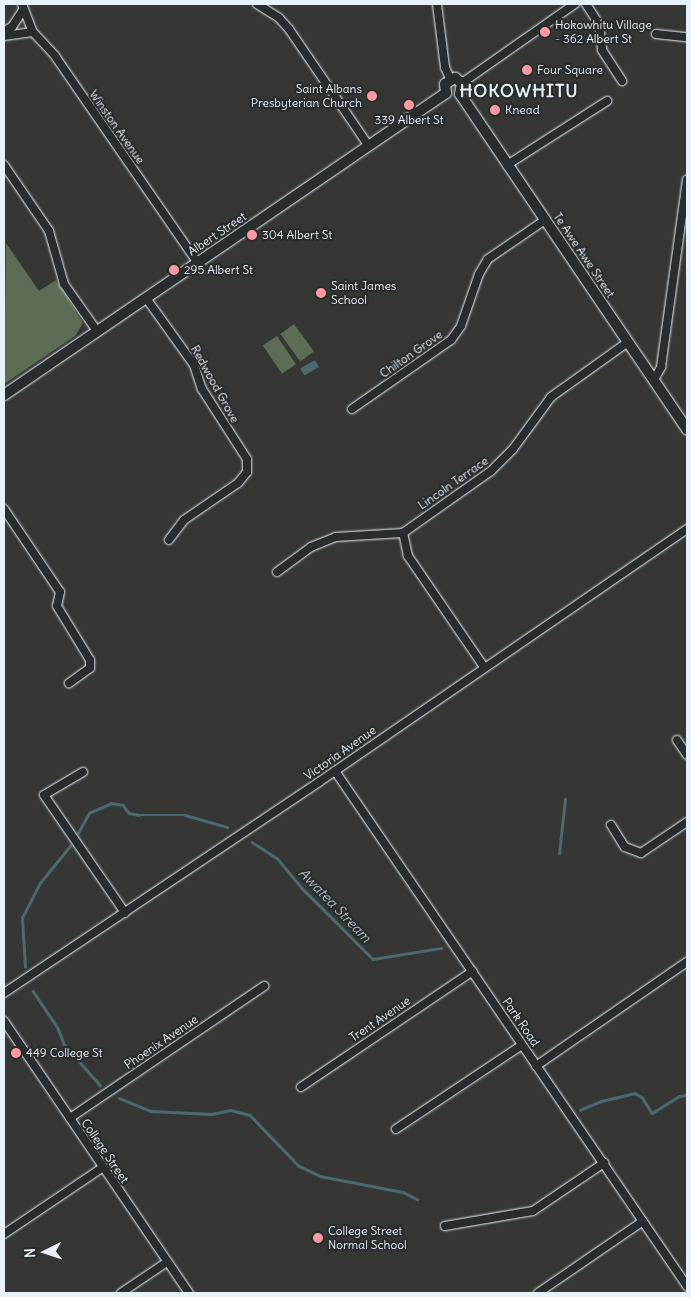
<!DOCTYPE html>
<html>
<head>
<meta charset="utf-8">
<style>
	body { margin:0 }
	#map { position:relative; width:691px; height:1297px; overflow:hidden; background:#363735; font-family:Delius,sans-serif }
	div>[style] { position:absolute }
	[style*='--x'] { left:calc(var(--x)*1px); top:calc(var(--y)*1px); width:calc(var(--w)*1px); rotate:calc(var(--a)*1deg) }
	.green>* { inset:0; background:#5d6d55; transform-origin:0 0 }
	.water>* { inset:0; background:#4b696e; transform-origin:0 0 }
	.stream>* { height:2.5px; margin:-1.25px; padding:0 1.25px; transform-origin:1.25px; border-radius:1.25px; background:#4b696e }
	.roads { filter:drop-shadow(0 0 1px #e8f1f8) drop-shadow(0 0 1px #e8f1f8) }
	.minor>* { height:8px; margin:-4px; padding:0 4px; transform-origin:4px; border-radius:4px; background:#2a2d2e }
	.major>* { height:10px; margin:-5px; padding:0 5px; transform-origin:5px; border-radius:5px; background:#2a2d2e }
	.dots>* { width:14px; height:14px; translate:-50% -50%; box-sizing:border-box; border:2px solid #2a2d2e; border-radius:50% }
	span { translate:-50% -50%; white-space:nowrap; text-align:center; line-height:1.15; -webkit-text-stroke:4.5px #2a2d2e; paint-order:stroke }
	.poi-label { font-size:12px; color:#e8f1f8 }
	.left { translate:0 -50%; text-align:left }
	.right { translate:-100% -50%; text-align:right }
	.street-label { font-size:12px; color:#e8f1f8 }
	.water-label { font-size:14px; color:#a9bbc1; font-style:italic }
	.district-label { font-size:18px; color:#e8f1f8; font-weight:700; letter-spacing:1px }
	.frame { position:absolute; inset:0; border:5px solid #e8f1f8; pointer-events:none }
	.north { position:absolute; left:20px; top:1227px; width:50px; height:50px; -webkit-text-stroke:4px #2a2d2e; paint-order:stroke; rotate:266deg; font-size:14px; font-weight:700; line-height:20px; text-align:center; color:#e8f1f8 }
	.north::after { content:''; display:block; margin:auto; width:18px; height:22px; background:#e8f1f8; clip-path:polygon(50% 0,100% 100%,50% 72%,0 100%) }
</style>
</head>
<body>
<div id="map">
	<div class="green">
		<div style="clip-path:polygon(6px 243px,39px 291px,56px 280px,83px 323px,75px 336px,4px 384px)"></div>
		<div style="left:294px;top:324px;width:34px;height:17px;rotate:54deg"></div>
		<div style="left:277px;top:336px;width:34px;height:17px;rotate:56deg"></div>
	</div>
	<div class="water">
		<div style="left:315px;top:360px;width:8px;height:17px;rotate:60deg"></div>
	</div>
	<div class="stream">
		<div style="--x:78;--y:833;--w:23;--a:-61"></div>
		<div style="--x:89;--y:813;--w:24;--a:-24"></div>
		<div style="--x:111;--y:803;--w:12;--a:9"></div>
		<div style="--x:123;--y:805;--w:10;--a:53"></div>
		<div style="--x:129;--y:813;--w:10;--a:11"></div>
		<div style="--x:139;--y:815;--w:46;--a:0"></div>
		<div style="--x:185;--y:815;--w:44;--a:15.9"></div>
		<div style="--x:252;--y:842;--w:30;--a:33"></div>
		<div style="--x:277;--y:858;--w:39;--a:50"></div>
		<div style="--x:302;--y:888;--w:100;--a:45"></div>
		<div style="--x:373;--y:959;--w:69;--a:-9.2"></div>
		<div style="--x:559;--y:854;--w:55;--a:-83.8"></div>
		<div style="--x:25;--y:967;--w:49;--a:-93.5"></div>
		<div style="--x:22;--y:918;--w:39;--a:-63"></div>
		<div style="--x:40;--y:883;--w:48;--a:-51"></div>
		<div style="--x:33;--y:991;--w:45;--a:56"></div>
		<div style="--x:58;--y:1028;--w:17;--a:69"></div>
		<div style="--x:64;--y:1044;--w:55;--a:48.7"></div>
		<div style="--x:119;--y:1098;--w:35;--a:22"></div>
		<div style="--x:151;--y:1111;--w:60;--a:2.9"></div>
		<div style="--x:211;--y:1114;--w:20;--a:-11"></div>
		<div style="--x:231;--y:1110;--w:20;--a:15"></div>
		<div style="--x:250;--y:1115;--w:71;--a:46.1"></div>
		<div style="--x:299;--y:1166;--w:23;--a:25"></div>
		<div style="--x:320;--y:1176;--w:85;--a:10.9"></div>
		<div style="--x:403;--y:1192;--w:16;--a:27"></div>
		<div style="--x:580;--y:1110;--w:23;--a:-23"></div>
		<div style="--x:601;--y:1101;--w:35;--a:-13"></div>
		<div style="--x:635;--y:1093;--w:8;--a:30"></div>
		<div style="--x:642;--y:1097;--w:19;--a:58"></div>
		<div style="--x:652;--y:1113;--w:32;--a:-32"></div>
		<div style="--x:679;--y:1096;--w:8;--a:-7"></div>
	</div>
	<div class="roads">
		<div class="minor">
			<div style="--x:22;--y:4;--w:30;--a:69"></div>
			<div style="--x:257;--y:4;--w:26;--a:32"></div>
			<div style="--x:279;--y:18;--w:15;--a:48"></div>
			<div style="--x:289;--y:29;--w:140;--a:55.7"></div>
			<div style="--x:437;--y:4;--w:64;--a:82.8"></div>
			<div style="--x:445;--y:67;--w:13;--a:67"></div>
			<div style="--x:586;--y:4;--w:24;--a:57"></div>
			<div style="--x:599;--y:24;--w:26;--a:83"></div>
			<div style="--x:602;--y:50;--w:37;--a:57"></div>
			<div style="--x:4;--y:31;--w:9;--a:-27"></div>
			<div style="--x:12;--y:27;--w:20;--a:-57"></div>
			<div style="--x:656;--y:34;--w:31;--a:6"></div>
			<div style="--x:4;--y:36;--w:29;--a:-8"></div>
			<div style="--x:33;--y:32;--w:33;--a:47"></div>
			<div style="--x:55;--y:56;--w:250;--a:55.4"></div>
			<div style="--x:462;--y:83;--w:138;--a:-35"></div>
			<div style="--x:4;--y:165;--w:80;--a:55.7"></div>
			<div style="--x:49;--y:231;--w:55;--a:74.2"></div>
			<div style="--x:64;--y:284;--w:57;--a:54.9"></div>
			<div style="--x:507;--y:165;--w:119;--a:-32.6"></div>
			<div style="--x:146;--y:298;--w:82;--a:54.4"></div>
			<div style="--x:194;--y:365;--w:25;--a:72"></div>
			<div style="--x:202;--y:389;--w:83;--a:57.3"></div>
			<div style="--x:247;--y:459;--w:13;--a:90"></div>
			<div style="--x:247;--y:472;--w:14;--a:129"></div>
			<div style="--x:238;--y:483;--w:65;--a:145.6"></div>
			<div style="--x:184;--y:520;--w:25;--a:127"></div>
			<div style="--x:655;--y:378;--w:13;--a:-61"></div>
			<div style="--x:661;--y:367;--w:189;--a:-82.1"></div>
			<div style="--x:352;--y:409;--w:121;--a:-34.9"></div>
			<div style="--x:451;--y:340;--w:17;--a:-54"></div>
			<div style="--x:461;--y:326;--w:55;--a:-70.9"></div>
			<div style="--x:479;--y:274;--w:17;--a:-59"></div>
			<div style="--x:488;--y:259;--w:69;--a:-34.4"></div>
			<div style="--x:4;--y:509;--w:100;--a:56"></div>
			<div style="--x:60;--y:592;--w:14;--a:102"></div>
			<div style="--x:57;--y:606;--w:63;--a:58.6"></div>
			<div style="--x:90;--y:660;--w:8;--a:90"></div>
			<div style="--x:90;--y:668;--w:26;--a:144"></div>
			<div style="--x:277;--y:572;--w:42;--a:-36.3"></div>
			<div style="--x:311;--y:547;--w:27;--a:-22"></div>
			<div style="--x:336;--y:537;--w:67;--a:-3.4"></div>
			<div style="--x:484;--y:667;--w:135;--a:-124.4"></div>
			<div style="--x:408;--y:556;--w:24;--a:-102"></div>
			<div style="--x:403;--y:533;--w:108;--a:-35.2"></div>
			<div style="--x:491;--y:471;--w:31;--a:-45"></div>
			<div style="--x:513;--y:449;--w:64;--a:-53.8"></div>
			<div style="--x:551;--y:397;--w:95;--a:-35.5"></div>
			<div style="--x:677;--y:740;--w:18;--a:56"></div>
			<div style="--x:335;--y:771;--w:624;--a:55.65"></div>
			<div style="--x:83;--y:772;--w:45;--a:149.5"></div>
			<div style="--x:44;--y:795;--w:143;--a:55.5"></div>
			<div style="--x:611;--y:825;--w:26;--a:58"></div>
			<div style="--x:625;--y:847;--w:17;--a:21"></div>
			<div style="--x:641;--y:853;--w:55;--a:-34"></div>
			<div style="--x:4;--y:993;--w:379;--a:-33.8"></div>
			<div style="--x:319;--y:782;--w:447;--a:-34.5"></div>
			<div style="--x:4;--y:1021;--w:329;--a:55.8"></div>
			<div style="--x:536;--y:1066;--w:183;--a:-34.6"></div>
			<div style="--x:301;--y:1087;--w:207;--a:-34"></div>
			<div style="--x:70;--y:1118;--w:235;--a:-34.2"></div>
			<div style="--x:396;--y:1129;--w:151;--a:-33.7"></div>
			<div style="--x:445;--y:1226;--w:89;--a:-9.7"></div>
			<div style="--x:533;--y:1211;--w:86;--a:-34.1"></div>
			<div style="--x:4;--y:1234;--w:118;--a:-34"></div>
			<div style="--x:121;--y:1293;--w:55;--a:-34"></div>
			<div style="--x:538;--y:1293;--w:127;--a:-34.4"></div>
		</div>
		<div class="major">
			<div style="--x:446;--y:93;--w:9;--a:-96"></div>
			<div style="--x:445;--y:84;--w:12;--a:-31"></div>
			<div style="--x:455;--y:78;--w:9;--a:36"></div>
			<div style="--x:462;--y:83;--w:11;--a:100"></div>
			<div style="--x:460;--y:94;--w:405;--a:55.9"></div>
			<div style="--x:4;--y:395;--w:535;--a:-34.34"></div>
		</div>
	</div>
	<div class="dots">
		<div style="left:545px;top:32px;background:#ff9aa2"></div>
		<div style="left:527px;top:70px;background:#ff9aa2"></div>
		<div style="left:372px;top:96px;background:#ff9aa2"></div>
		<div style="left:409px;top:105px;background:#ff9aa2"></div>
		<div style="left:495px;top:110px;background:#ff9aa2"></div>
		<div style="left:252px;top:235px;background:#ff9aa2"></div>
		<div style="left:174px;top:270px;background:#ff9aa2"></div>
		<div style="left:321px;top:293px;background:#ff9aa2"></div>
		<div style="left:16px;top:1053px;background:#ff9aa2"></div>
		<div style="left:318px;top:1238px;background:#ff9aa2"></div>
	</div>
	<div class="poi-label">
		<span class="left" style="left:555px;top:32px">Hokowhitu Village<br>- 362 Albert St</span>
		<span class="left" style="left:537px;top:70px">Four Square</span>
		<span class="right" style="left:362px;top:96px">Saint Albans<br>Presbyterian Church</span>
		<span class="left" style="left:505px;top:110px">Knead</span>
		<span style="left:409px;top:120px">339 Albert St</span>
		<span class="left" style="left:262px;top:235px">304 Albert St</span>
		<span class="left" style="left:184px;top:270px">295 Albert St</span>
		<span class="left" style="left:331px;top:293px">Saint James<br>School</span>
		<span class="left" style="left:26px;top:1053px">449 College St</span>
		<span class="left" style="left:328px;top:1238px">College Street<br>Normal School</span>
	</div>
	<div class="street-label">
		<span style="left:117px;top:127px;rotate:55deg">Winston Avenue</span>
		<span style="left:217px;top:234px;rotate:-34deg">Albert Street</span>
		<span style="left:584px;top:255px;rotate:56deg">Te Awe Awe Street</span>
		<span style="left:411px;top:354px;rotate:-35deg">Chilton Grove</span>
		<span style="left:215px;top:384px;rotate:61deg">Redwood Grove</span>
		<span style="left:453px;top:483px;rotate:-35deg">Lincoln Terrace</span>
		<span style="left:340px;top:753px;rotate:-35deg">Victoria Avenue</span>
		<span style="left:380px;top:1019px;rotate:-34deg">Trent Avenue</span>
		<span style="left:521px;top:1022px;rotate:56deg">Park Road</span>
		<span style="left:161px;top:1042px;rotate:-34deg">Phoenix Avenue</span>
		<span style="left:105px;top:1151px;rotate:56deg">College Street</span>
	</div>
	<div class="water-label">
		<span style="left:335px;top:905px;rotate:46deg">Awatea Stream</span>
	</div>
	<div class="district-label">
		<span style="left:519px;top:91px">HOKOWHITU</span>
	</div>
	<div class="frame"></div>
	<div class="north">N</div>
</div>
</body>
</html>
